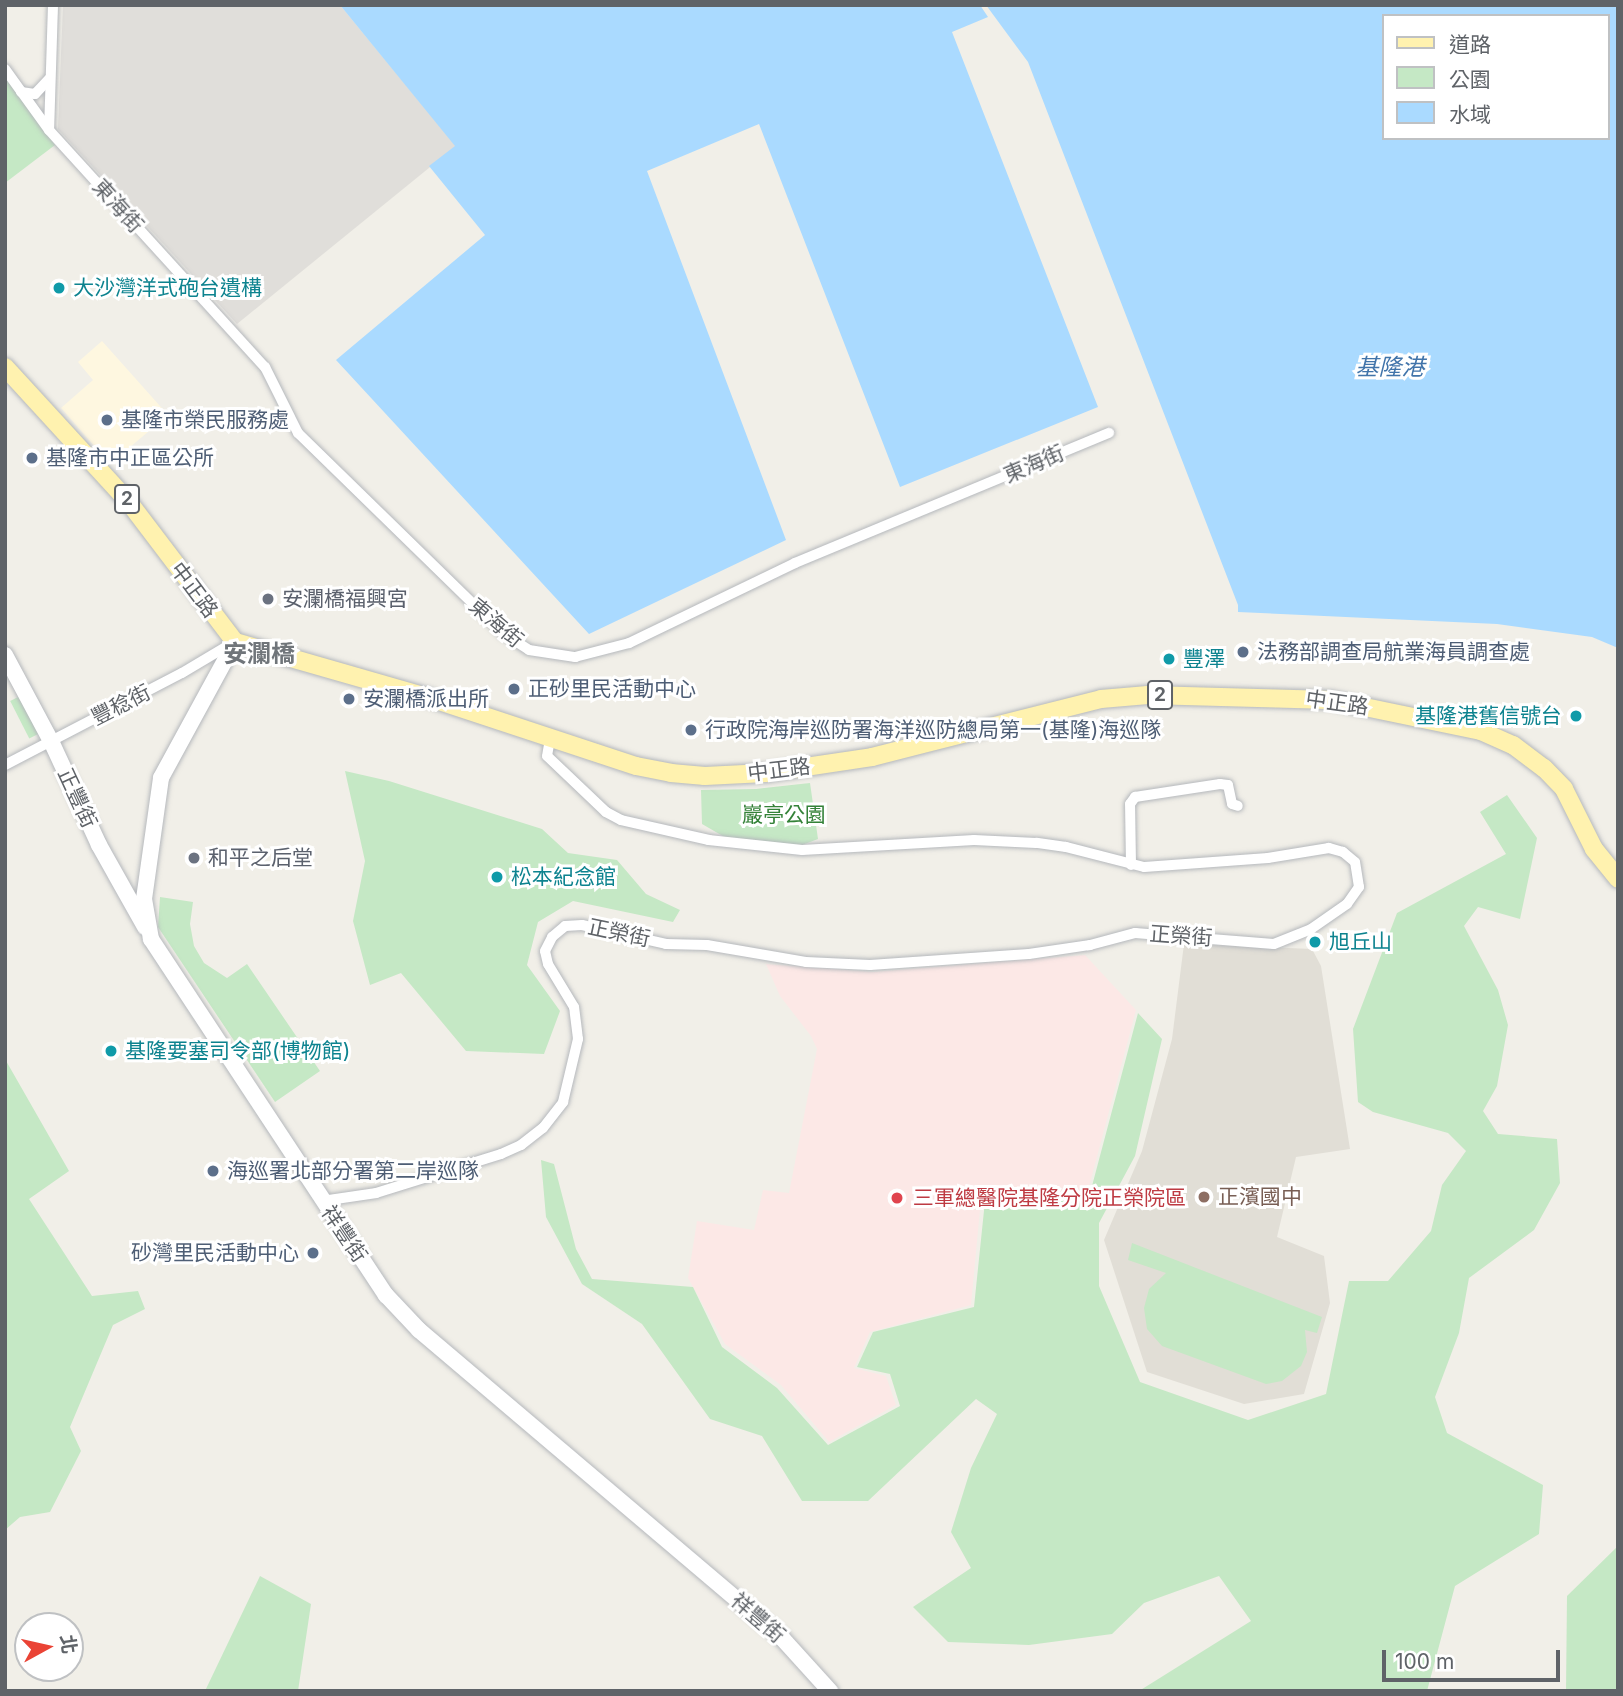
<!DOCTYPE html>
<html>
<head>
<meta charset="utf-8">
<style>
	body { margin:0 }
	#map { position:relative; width:1623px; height:1696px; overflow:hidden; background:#f1efe8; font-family:Inter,"Noto Sans TC",sans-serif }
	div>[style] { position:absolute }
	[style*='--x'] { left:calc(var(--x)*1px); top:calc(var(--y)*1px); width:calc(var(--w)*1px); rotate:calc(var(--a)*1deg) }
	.commercial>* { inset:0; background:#fef7e0 }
	.industrial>* { inset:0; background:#e0deda }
	.education>* { inset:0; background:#e1ded6 }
	.medical>* { inset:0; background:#fce8e6 }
	.green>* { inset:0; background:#c5e8c5; transform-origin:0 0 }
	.water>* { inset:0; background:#aadaff }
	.roads { filter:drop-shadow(0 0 2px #b5b8bc) drop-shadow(0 0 2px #b5b8bc) }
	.street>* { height:10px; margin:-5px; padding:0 5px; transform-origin:5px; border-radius:5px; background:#fff }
	.secondary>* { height:16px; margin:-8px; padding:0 8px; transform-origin:8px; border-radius:8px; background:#fff }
	.primary>* { height:18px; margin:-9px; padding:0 9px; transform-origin:9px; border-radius:9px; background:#fff2af }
	.dots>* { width:19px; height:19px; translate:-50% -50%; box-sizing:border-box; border:4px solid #fff; border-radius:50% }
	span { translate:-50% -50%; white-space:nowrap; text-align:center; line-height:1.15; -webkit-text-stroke:6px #fff; paint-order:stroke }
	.shield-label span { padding:2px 5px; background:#fff; border:2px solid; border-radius:5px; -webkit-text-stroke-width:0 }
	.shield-label { font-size:19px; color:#5f6368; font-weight:700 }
	.street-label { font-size:21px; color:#5f6368 }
	.culture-label { font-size:21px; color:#0d838f }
	.left { translate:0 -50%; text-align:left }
	.right { translate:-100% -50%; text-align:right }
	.service-label { font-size:21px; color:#4e5e75 }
	.worship-label { font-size:21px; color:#5b616d }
	.park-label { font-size:21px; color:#348238 }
	.education-label { font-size:21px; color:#785e54 }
	.health-label { font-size:21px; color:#be3a42 }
	.water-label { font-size:23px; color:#4174aa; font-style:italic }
	.quarter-label { font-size:24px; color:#70757a; font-weight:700 }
	.frame { position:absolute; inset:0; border:7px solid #5f6368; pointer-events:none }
	.legend { position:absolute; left:1382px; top:14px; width:228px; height:126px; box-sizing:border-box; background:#fff; border:2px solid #bfc1c3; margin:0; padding:9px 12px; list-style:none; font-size:21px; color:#5f6368 }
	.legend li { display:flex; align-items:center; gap:14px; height:35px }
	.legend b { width:35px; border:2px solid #bfc1c3 }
	.north { position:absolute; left:14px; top:1612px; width:70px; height:70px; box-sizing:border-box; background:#fff; border:2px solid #bfc1c3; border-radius:50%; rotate:82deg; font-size:19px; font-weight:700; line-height:28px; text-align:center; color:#5f6368 }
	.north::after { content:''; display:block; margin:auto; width:24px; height:32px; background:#ea4335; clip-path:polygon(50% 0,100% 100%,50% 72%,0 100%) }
	.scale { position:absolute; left:1382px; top:1650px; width:178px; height:32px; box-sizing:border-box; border:4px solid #5f6368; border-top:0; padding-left:9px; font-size:21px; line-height:24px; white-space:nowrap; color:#5f6368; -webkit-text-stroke:5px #fff; paint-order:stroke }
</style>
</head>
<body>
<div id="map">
	<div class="commercial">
		<div style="clip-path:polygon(102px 341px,168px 415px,110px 464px,61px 408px,93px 380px,78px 362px)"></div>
	</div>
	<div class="industrial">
		<div style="clip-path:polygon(63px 5px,340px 5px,456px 146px,237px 324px,58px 129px)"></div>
	</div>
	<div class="education">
		<div style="clip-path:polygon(1184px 944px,1312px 949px,1321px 966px,1350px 1149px,1296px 1157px,1277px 1237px,1324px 1256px,1330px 1303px,1304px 1394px,1244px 1404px,1147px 1372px,1104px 1240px,1142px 1151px,1172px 1039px)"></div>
	</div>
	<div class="medical">
		<div style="clip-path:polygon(1085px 955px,1136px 1010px,1086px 1198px,981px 1199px,971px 1305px,870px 1332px,854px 1368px,886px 1376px,896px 1405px,829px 1442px,781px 1385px,725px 1344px,688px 1278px,697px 1221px,754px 1230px,763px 1190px,789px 1193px,817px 1049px,811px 1036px,780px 996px,766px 964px,873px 972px)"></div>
	</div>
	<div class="green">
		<div style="clip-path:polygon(5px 76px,55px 145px,5px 183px)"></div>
		<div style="left:20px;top:696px;width:42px;height:11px;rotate:63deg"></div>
		<div style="clip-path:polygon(345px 771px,389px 781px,542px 829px,568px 853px,617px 860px,646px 894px,680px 910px,673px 922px,573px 901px,538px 922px,527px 965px,560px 1011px,544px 1054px,466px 1051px,401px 973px,370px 985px,353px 921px,365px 861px)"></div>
		<div style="clip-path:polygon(810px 783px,818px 839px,802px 845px,728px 839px,702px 824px,701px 790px,756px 789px)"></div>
		<div style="clip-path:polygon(1507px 795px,1537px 838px,1520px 919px,1478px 907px,1464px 926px,1498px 990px,1508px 1025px,1497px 1086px,1483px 1111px,1498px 1134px,1557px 1139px,1560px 1183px,1534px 1230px,1469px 1278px,1459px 1333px,1435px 1397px,1447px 1433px,1543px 1485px,1539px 1534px,1455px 1586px,1427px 1691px,1139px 1691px,1251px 1621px,1219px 1576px,1144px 1603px,1112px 1634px,1029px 1645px,948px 1642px,913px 1607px,971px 1568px,951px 1532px,971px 1468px,997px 1414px,976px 1399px,868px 1501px,802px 1501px,762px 1436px,710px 1419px,642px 1324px,582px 1284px,546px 1217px,541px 1160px,554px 1164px,576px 1249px,592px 1279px,693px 1287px,722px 1347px,777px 1388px,828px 1445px,900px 1406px,890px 1374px,857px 1367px,873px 1332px,974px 1307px,985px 1201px,1088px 1201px,1138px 1013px,1162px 1039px,1135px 1156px,1099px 1223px,1099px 1286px,1140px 1382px,1248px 1420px,1326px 1394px,1349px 1281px,1388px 1281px,1431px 1231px,1442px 1185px,1466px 1151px,1448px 1133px,1373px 1112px,1358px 1102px,1353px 1029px,1397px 913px,1506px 854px,1480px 812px)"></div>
		<div style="clip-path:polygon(160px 897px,193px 902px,190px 924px,194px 946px,204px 963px,227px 978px,247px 964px,320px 1071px,275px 1102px,158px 927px)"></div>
		<div style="clip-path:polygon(5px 1059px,69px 1171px,29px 1199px,92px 1296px,138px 1291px,145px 1309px,113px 1325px,70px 1427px,81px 1451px,50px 1512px,20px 1517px,5px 1530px)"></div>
		<div style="clip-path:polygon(1132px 1243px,1322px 1317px,1317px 1333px,1305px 1330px,1307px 1352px,1301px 1366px,1282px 1381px,1266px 1384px,1162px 1346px,1147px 1329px,1144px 1308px,1149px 1289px,1166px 1273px,1128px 1260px)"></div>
		<div style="clip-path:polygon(1618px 1546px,1618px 1691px,1566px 1691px,1567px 1596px)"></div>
		<div style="clip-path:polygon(260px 1576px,311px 1604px,298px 1691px,205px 1691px)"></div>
	</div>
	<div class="water">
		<div style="clip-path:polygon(340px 5px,980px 5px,988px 17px,952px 32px,1098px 407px,900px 487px,759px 124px,647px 171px,786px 540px,589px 634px,336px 360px,485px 235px,429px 166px,455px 146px)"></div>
		<div style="clip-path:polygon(evenodd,986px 5px,1618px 5px,1618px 648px,1592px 637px,1497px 624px,1238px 612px,1238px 605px,1028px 62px,986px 5px,1383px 16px,1607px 16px,1607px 138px,1383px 138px,1383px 16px)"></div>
	</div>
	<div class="roads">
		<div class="street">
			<div style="--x:53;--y:5;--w:125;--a:91.8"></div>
			<div style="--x:49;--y:130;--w:321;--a:47.7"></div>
			<div style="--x:265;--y:367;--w:74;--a:63.4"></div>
			<div style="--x:298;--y:433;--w:286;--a:44.3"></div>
			<div style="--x:503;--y:633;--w:31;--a:33"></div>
			<div style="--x:529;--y:650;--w:47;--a:8.7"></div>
			<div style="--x:575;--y:657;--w:56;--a:-14.5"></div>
			<div style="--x:629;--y:643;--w:184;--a:-25.7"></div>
			<div style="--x:795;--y:563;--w:340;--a:-22.5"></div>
			<div style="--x:5;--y:69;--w:75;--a:54.2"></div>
			<div style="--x:21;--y:92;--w:14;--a:8"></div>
			<div style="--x:35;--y:94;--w:21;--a:-47"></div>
			<div style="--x:5;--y:765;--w:199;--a:-27.5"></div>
			<div style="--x:182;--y:673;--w:61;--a:-30.8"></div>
			<div style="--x:1131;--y:865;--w:61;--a:-90.9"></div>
			<div style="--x:1130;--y:804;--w:9;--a:-54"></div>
			<div style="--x:1135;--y:797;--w:86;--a:-8.7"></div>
			<div style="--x:1220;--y:784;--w:8;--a:7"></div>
			<div style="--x:1228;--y:785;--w:19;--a:78"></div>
			<div style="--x:1232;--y:804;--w:6;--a:18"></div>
			<div style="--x:322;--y:1201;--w:55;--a:-8.4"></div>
			<div style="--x:376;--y:1193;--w:131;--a:-17.3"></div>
			<div style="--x:501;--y:1154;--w:22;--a:-24"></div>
			<div style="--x:521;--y:1145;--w:28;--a:-38"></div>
			<div style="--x:543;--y:1128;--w:33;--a:-52"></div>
			<div style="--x:563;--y:1102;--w:65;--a:-76.6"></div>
			<div style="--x:578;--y:1039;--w:32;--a:-97"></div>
			<div style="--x:574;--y:1007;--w:50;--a:-121.2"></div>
			<div style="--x:548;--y:964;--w:13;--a:-103"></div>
			<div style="--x:545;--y:951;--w:16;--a:-63"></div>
			<div style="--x:552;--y:937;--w:17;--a:-40"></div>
			<div style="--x:565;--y:926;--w:17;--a:-3"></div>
			<div style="--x:582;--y:925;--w:86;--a:12.7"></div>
			<div style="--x:666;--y:944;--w:41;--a:1.4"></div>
			<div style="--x:707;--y:945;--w:100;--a:9.7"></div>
			<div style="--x:806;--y:962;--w:64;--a:2.7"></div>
			<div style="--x:870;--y:965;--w:159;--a:-4"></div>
			<div style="--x:1029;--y:954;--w:62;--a:-8.4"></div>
			<div style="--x:1090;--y:945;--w:47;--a:-14.9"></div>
			<div style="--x:1135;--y:933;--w:139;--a:4.5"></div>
			<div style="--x:1274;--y:944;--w:40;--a:-22"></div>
			<div style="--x:1311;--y:929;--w:44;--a:-34.8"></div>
			<div style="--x:1347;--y:904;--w:21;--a:-55"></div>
			<div style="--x:1359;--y:887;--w:25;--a:-99"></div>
			<div style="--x:1355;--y:862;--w:16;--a:-140"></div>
			<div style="--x:1343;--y:852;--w:15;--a:-164"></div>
			<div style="--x:1329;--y:848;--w:62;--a:170.7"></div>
			<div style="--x:1268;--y:858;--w:124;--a:175.8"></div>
			<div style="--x:1144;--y:867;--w:81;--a:-165.6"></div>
			<div style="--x:1066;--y:847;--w:30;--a:-172"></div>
			<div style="--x:1036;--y:843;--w:62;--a:-177.2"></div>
			<div style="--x:974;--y:840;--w:172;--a:176.7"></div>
			<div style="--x:802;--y:850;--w:94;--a:-173.9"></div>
			<div style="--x:709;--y:840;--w:90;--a:-167.2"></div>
			<div style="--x:621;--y:820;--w:17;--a:-152"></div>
			<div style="--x:606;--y:812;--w:81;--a:-136.5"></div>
			<div style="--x:547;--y:756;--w:17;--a:-80"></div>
		</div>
		<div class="secondary">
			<div style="--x:235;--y:642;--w:155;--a:118.6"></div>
			<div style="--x:161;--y:778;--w:122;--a:98"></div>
			<div style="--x:144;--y:899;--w:41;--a:80.1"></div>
			<div style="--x:151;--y:939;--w:427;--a:56.6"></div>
			<div style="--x:386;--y:1295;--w:48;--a:46.7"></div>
			<div style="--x:419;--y:1330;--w:476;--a:40.3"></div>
			<div style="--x:782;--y:1638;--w:72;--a:47.8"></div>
			<div style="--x:5;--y:655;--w:98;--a:61.9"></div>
			<div style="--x:51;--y:741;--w:115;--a:65.2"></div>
			<div style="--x:99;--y:845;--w:94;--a:60.7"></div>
		</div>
		<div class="primary">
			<div style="--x:5;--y:367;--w:182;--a:47.5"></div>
			<div style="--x:128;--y:501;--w:177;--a:52.8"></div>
			<div style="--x:235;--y:642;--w:200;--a:16"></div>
			<div style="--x:427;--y:697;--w:220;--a:18.3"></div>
			<div style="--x:636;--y:766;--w:36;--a:11"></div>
			<div style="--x:671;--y:773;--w:34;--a:5"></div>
			<div style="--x:705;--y:776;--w:60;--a:-2.9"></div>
			<div style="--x:765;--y:773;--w:108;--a:-8.5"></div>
			<div style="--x:872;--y:757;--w:236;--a:-14.2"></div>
			<div style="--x:1101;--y:699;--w:47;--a:-4.9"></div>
			<div style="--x:1148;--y:695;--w:183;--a:1.6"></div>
			<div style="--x:1331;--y:700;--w:153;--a:11.7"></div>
			<div style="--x:1481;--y:731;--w:35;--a:24"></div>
			<div style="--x:1513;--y:745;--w:39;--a:37"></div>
			<div style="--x:1544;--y:768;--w:29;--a:46"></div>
			<div style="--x:1564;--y:789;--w:67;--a:63.4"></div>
			<div style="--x:1594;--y:849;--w:38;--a:51"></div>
		</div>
	</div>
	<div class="dots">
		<div style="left:59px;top:288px;background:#0f9aa8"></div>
		<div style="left:107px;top:420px;background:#5c6f8a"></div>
		<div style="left:32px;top:458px;background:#5c6f8a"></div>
		<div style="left:268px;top:599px;background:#6b7280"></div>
		<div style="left:1243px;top:652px;background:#5c6f8a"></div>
		<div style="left:1169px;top:659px;background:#0f9aa8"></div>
		<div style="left:514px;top:689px;background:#5c6f8a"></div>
		<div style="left:349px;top:699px;background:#5c6f8a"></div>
		<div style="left:1576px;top:716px;background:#0f9aa8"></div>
		<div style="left:691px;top:730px;background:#5c6f8a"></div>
		<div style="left:194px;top:858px;background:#6b7280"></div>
		<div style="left:497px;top:877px;background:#0f9aa8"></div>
		<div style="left:1315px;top:942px;background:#0f9aa8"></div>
		<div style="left:111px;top:1051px;background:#0f9aa8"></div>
		<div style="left:213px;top:1171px;background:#5c6f8a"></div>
		<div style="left:1204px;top:1197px;background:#8d6e63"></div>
		<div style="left:897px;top:1198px;background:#e0444e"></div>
		<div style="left:313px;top:1253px;background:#5c6f8a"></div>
	</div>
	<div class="shield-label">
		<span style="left:127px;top:499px">2</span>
		<span style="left:1160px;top:695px">2</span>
	</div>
	<div class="street-label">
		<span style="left:118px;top:206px;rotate:48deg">東海街</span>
		<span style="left:1034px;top:464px;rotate:-23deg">東海街</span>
		<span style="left:194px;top:590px;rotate:53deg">中正路</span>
		<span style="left:496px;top:623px;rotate:40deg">東海街</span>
		<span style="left:1337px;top:703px;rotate:8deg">中正路</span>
		<span style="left:121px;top:705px;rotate:-27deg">豐稔街</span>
		<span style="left:779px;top:770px;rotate:-7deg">中正路</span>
		<span style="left:77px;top:798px;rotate:65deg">正豐街</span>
		<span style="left:619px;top:933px;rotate:12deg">正榮街</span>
		<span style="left:1181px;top:936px;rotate:4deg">正榮街</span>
		<span style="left:344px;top:1234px;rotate:56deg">祥豐街</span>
		<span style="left:758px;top:1618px;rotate:41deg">祥豐街</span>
	</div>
	<div class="culture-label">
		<span class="left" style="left:73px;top:288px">大沙灣洋式砲台遺構</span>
		<span class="left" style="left:1183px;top:659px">豐澤</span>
		<span class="right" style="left:1562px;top:716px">基隆港舊信號台</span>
		<span class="left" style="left:511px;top:877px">松本紀念館</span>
		<span class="left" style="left:1329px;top:942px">旭丘山</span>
		<span class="left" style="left:125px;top:1051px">基隆要塞司令部(博物館)</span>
	</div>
	<div class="service-label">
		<span class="left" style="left:121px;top:420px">基隆市榮民服務處</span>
		<span class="left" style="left:46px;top:458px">基隆市中正區公所</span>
		<span class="left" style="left:1257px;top:652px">法務部調查局航業海員調查處</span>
		<span class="left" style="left:528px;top:689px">正砂里民活動中心</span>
		<span class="left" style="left:363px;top:699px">安瀾橋派出所</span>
		<span class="left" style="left:705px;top:730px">行政院海岸巡防署海洋巡防總局第一(基隆)海巡隊</span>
		<span class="left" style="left:227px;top:1171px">海巡署北部分署第二岸巡隊</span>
		<span class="right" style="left:299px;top:1253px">砂灣里民活動中心</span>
	</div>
	<div class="worship-label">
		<span class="left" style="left:282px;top:599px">安瀾橋福興宮</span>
		<span class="left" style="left:208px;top:858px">和平之后堂</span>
	</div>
	<div class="park-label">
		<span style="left:784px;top:815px">巖亭公園</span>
	</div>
	<div class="education-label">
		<span class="left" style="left:1218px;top:1197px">正濱國中</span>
	</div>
	<div class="health-label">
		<span class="left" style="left:913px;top:1198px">三軍總醫院基隆分院正榮院區</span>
	</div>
	<div class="water-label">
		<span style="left:1390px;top:367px">基隆港</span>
	</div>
	<div class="quarter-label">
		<span style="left:259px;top:654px">安瀾橋</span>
	</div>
	<div class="frame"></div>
	<ul class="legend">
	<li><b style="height:9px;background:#fff2af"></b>道路</li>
	<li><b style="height:19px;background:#c5e8c5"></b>公園</li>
	<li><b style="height:19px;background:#aadaff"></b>水域</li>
	</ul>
	<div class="north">北</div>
	<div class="scale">100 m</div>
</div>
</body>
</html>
